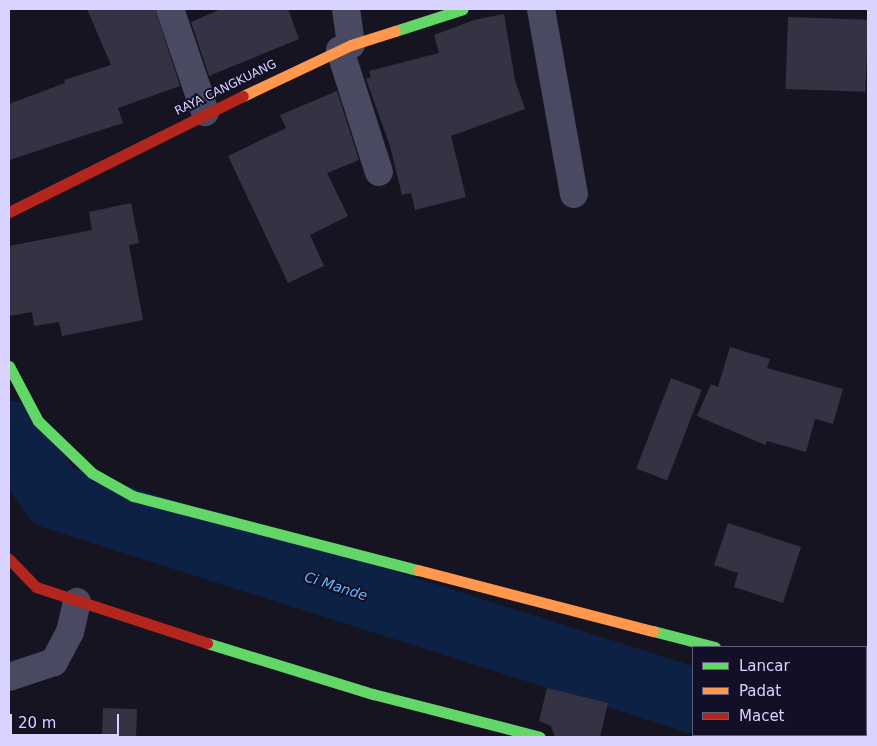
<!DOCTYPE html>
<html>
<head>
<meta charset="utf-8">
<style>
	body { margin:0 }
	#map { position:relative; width:877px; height:746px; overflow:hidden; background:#161421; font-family:"DejaVu Sans",sans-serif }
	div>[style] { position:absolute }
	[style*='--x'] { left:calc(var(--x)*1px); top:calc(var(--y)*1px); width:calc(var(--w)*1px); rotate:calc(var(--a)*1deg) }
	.river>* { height:65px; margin:-32.5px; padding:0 32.5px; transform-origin:32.5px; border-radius:32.5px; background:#0d2144 }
	.building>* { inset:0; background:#343243; transform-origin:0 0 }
	.street>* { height:28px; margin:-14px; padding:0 14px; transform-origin:14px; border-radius:14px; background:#4a4962 }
	.fast>* { height:11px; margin:-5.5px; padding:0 5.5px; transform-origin:5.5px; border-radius:5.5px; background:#63d668 }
	.slow>* { height:11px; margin:-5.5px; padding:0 5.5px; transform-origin:5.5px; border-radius:5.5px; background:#ff974d }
	.jam>* { height:11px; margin:-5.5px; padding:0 5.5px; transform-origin:5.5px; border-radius:5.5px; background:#b3261e }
	span { translate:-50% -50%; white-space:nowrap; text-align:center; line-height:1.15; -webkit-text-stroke:4px #130f26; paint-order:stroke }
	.street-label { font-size:12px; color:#d9d4ff }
	.water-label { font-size:14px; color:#62b6ff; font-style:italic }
	.frame { position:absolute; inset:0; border:10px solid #d9d4ff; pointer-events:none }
	.legend { position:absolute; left:692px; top:646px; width:175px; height:90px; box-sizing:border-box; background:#130f26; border:1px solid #625e7d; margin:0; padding:6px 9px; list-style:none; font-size:15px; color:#d9d4ff }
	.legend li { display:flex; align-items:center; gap:10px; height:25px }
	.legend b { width:25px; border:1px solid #625e7d }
	.scale { position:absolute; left:10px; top:714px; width:109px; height:22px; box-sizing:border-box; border:2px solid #d9d4ff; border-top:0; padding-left:6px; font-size:15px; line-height:18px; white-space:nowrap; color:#d9d4ff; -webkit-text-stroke:4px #130f26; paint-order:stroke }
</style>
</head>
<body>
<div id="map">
	<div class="river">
		<div style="--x:9;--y:433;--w:77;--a:55.1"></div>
		<div style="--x:53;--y:496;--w:672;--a:17.68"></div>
		<div style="--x:802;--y:735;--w:8;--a:14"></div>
	</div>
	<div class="building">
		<div style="clip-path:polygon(87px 9px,155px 9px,180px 86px,118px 108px,123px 123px,9px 160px,9px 104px,65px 83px,64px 80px,111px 65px)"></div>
		<div style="clip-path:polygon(221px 9px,288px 9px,299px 39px,209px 76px,191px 22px)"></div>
		<div style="clip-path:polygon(504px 14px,515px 80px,525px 109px,451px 136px,466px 197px,415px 210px,411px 193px,402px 195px,390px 146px,366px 79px,371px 77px,369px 71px,439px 53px,434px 35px,474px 20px)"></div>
		<div style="left:788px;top:17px;width:80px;height:72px;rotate:2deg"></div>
		<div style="clip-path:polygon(337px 91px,359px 160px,327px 173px,348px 216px,310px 235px,324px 266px,288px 283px,228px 156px,286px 128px,280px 115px)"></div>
		<div style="clip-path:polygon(131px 203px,139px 243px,129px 245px,143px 320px,62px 336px,59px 322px,34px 326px,32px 312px,9px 316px,9px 246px,92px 230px,89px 212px)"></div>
		<div style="clip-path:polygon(730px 347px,770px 359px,767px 368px,843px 389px,833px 424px,815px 419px,806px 452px,767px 441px,765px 445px,697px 416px,711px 384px,718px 387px)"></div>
		<div style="left:671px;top:378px;width:33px;height:97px;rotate:21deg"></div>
		<div style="clip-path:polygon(728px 523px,801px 547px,783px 603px,734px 587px,738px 573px,714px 565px)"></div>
		<div style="clip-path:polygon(547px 688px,608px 703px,600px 737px,555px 737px,551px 726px,539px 721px)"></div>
		<div style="left:103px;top:708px;width:34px;height:29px;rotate:2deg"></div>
	</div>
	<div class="street">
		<div style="--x:170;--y:9;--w:109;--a:71.2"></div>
		<div style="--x:346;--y:9;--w:36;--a:82"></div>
		<div style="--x:541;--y:9;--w:188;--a:79.9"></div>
		<div style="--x:340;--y:50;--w:128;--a:72.3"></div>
		<div style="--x:9;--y:677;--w:47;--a:-18.4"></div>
		<div style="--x:54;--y:662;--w:34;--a:-62"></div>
		<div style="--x:70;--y:632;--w:31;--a:-77"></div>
		<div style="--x:866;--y:685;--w:2;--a:0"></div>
	</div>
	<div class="fast">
		<div style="--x:395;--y:31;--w:71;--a:-17.9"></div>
		<div style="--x:9;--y:366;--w:62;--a:62.2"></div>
		<div style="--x:38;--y:421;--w:75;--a:43.9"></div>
		<div style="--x:92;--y:473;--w:47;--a:29.3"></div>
		<div style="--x:133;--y:496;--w:294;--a:14.6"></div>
		<div style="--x:653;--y:631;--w:64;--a:14.5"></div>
		<div style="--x:207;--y:643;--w:174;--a:17.1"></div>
		<div style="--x:373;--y:694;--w:172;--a:14.4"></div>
	</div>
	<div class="slow">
		<div style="--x:243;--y:96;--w:119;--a:-25.3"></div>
		<div style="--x:351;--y:45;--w:46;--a:-17.7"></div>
		<div style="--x:418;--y:570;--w:243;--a:14.6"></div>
	</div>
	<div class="jam">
		<div style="--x:9;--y:212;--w:261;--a:-26.4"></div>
		<div style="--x:9;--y:559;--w:39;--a:46"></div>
		<div style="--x:36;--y:587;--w:180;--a:18.1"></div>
	</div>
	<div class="street-label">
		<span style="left:226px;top:88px;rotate:-26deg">RAYA CANGKUANG</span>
	</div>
	<div class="water-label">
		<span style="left:336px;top:586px;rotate:18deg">Ci Mande</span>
	</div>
	<div class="frame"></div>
	<ul class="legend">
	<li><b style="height:6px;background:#63d668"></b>Lancar</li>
	<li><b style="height:6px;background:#ff974d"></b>Padat</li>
	<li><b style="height:6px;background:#b3261e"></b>Macet</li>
	</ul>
	<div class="scale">20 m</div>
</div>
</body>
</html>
